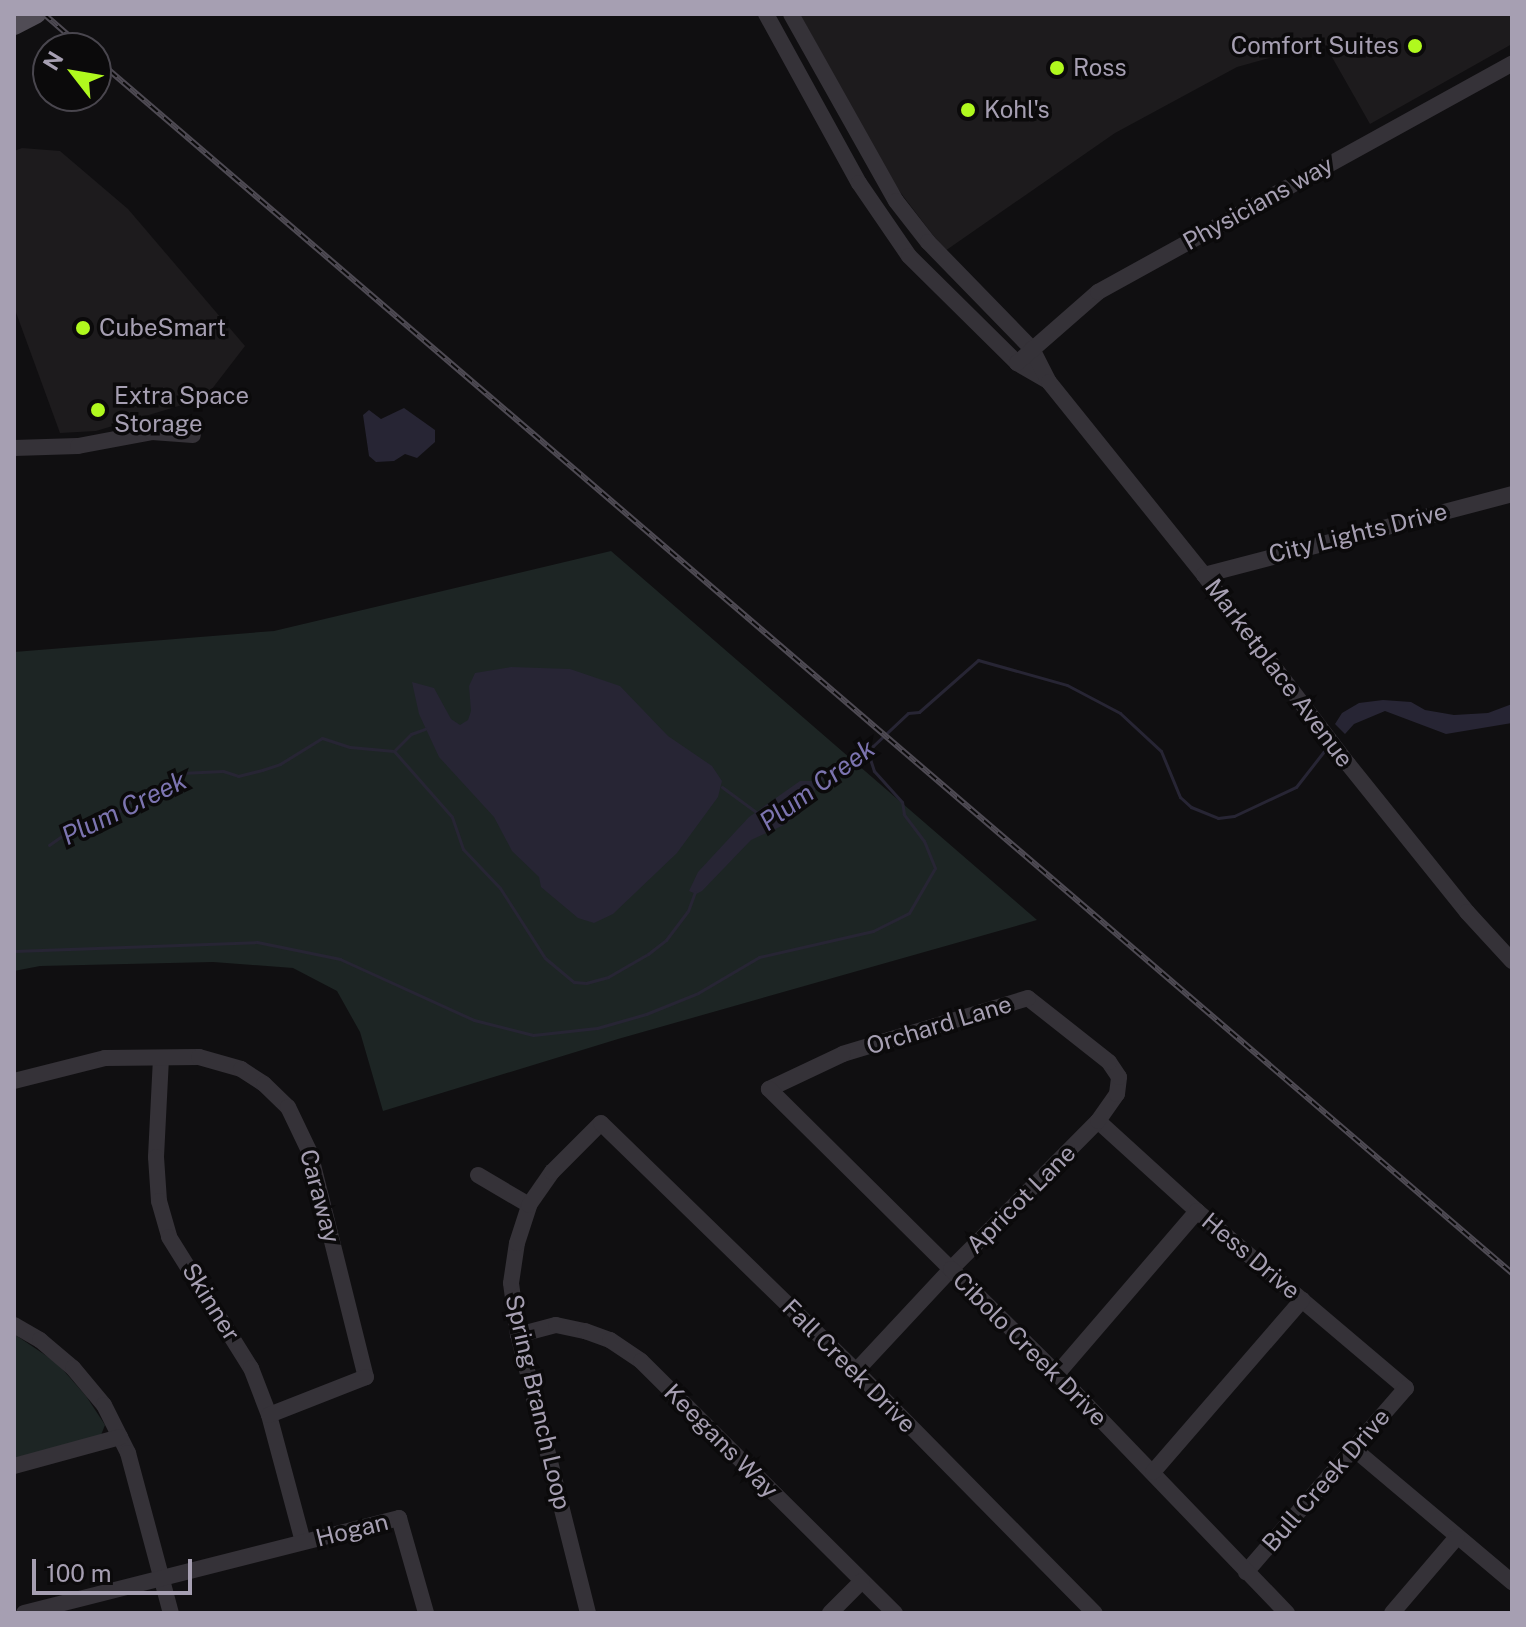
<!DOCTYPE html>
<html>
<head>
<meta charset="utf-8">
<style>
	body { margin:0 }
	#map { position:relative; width:1526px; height:1627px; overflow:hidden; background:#100f11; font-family:"Public Sans",sans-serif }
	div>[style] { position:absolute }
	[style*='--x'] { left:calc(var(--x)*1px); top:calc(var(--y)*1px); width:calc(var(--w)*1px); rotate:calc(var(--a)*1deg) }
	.built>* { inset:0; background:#1d1b1d }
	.green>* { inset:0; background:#1d2524 }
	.water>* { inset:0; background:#272534 }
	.stream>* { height:3px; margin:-1.5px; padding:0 1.5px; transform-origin:1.5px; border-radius:1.5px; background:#272534 }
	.minor>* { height:16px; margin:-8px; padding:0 8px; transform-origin:8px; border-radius:8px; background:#353238 }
	.major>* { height:20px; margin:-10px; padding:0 10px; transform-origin:10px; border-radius:10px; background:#504c55 }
	.rail>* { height:6px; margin-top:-3px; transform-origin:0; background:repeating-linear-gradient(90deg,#0b0a0b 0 9px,#4e4a53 0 18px); box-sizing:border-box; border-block:2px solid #4e4a53 }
	.dots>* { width:22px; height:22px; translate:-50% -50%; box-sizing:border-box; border:4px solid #0b0a0b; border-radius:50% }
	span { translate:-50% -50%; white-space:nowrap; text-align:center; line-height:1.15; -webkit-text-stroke:7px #0b0a0b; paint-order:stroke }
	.poi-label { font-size:24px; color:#a69fb2 }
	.right { translate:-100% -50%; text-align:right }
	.left { translate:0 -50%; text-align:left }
	.street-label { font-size:24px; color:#a69fb2 }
	.water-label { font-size:26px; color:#7c74b0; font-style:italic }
	.frame { position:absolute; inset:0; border:16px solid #a69fb2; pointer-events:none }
	.north { position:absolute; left:32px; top:32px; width:80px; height:80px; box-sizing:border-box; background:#0b0a0b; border:2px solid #49464e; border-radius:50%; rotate:301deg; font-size:22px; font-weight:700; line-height:32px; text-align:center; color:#a69fb2 }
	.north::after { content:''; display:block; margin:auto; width:28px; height:36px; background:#b0f91e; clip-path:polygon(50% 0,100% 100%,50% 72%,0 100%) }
	.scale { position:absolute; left:32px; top:1559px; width:160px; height:36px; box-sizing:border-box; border:4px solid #a69fb2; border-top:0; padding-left:10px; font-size:24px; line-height:28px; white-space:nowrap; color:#a69fb2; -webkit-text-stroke:6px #0b0a0b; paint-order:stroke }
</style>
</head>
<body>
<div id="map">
	<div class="built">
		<div style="clip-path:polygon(800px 14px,1512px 14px,1512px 44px,1370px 124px,1324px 43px,1237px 67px,1115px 133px,945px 251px,891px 180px)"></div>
		<div style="clip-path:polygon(22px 148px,60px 151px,128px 209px,245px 346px,205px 398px,96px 431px,60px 433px,14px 307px,14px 151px)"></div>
	</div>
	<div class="green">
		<div style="clip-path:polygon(611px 551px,1037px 920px,618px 1039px,383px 1111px,360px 1032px,337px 991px,293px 968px,213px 962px,40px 966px,14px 971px,14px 652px,274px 631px)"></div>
		<div style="clip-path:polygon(14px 1334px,57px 1363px,86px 1396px,105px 1425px,101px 1435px,14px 1460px)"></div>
	</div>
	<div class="water">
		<div style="clip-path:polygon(404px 408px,435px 430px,435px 442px,417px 458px,405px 454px,394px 461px,376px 462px,369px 456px,363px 415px,369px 410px,381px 419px)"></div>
		<div style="clip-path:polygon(511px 667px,570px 669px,620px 686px,668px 736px,712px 766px,722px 781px,718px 797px,677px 853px,613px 914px,594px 923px,578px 918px,541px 887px,539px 877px,512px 851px,494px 817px,439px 757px,419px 714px,412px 682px,434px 688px,451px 719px,460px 725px,468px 720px,471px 711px,469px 686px,475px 673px)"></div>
		<div style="clip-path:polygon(1383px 700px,1411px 702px,1425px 710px,1454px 715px,1488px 713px,1512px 704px,1512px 723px,1446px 734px,1385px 711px,1354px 724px,1345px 734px,1335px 724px,1342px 713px,1359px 703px)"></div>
		<div style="clip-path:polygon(800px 781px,814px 781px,817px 786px,807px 807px,784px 825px,751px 840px,702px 891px,696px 894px,689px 891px,698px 872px,749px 817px)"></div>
	</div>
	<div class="stream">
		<div style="--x:394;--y:751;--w:24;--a:-45"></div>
		<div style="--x:411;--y:734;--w:15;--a:-20"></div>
		<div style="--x:814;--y:783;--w:70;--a:-32.1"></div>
		<div style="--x:873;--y:746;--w:48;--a:-43.3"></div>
		<div style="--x:908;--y:713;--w:11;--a:-5"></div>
		<div style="--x:919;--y:712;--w:79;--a:-41.4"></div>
		<div style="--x:978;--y:660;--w:92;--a:15.7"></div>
		<div style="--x:1067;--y:685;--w:60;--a:27.8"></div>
		<div style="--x:1120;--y:713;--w:56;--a:42.8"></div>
		<div style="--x:1161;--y:751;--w:50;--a:67.6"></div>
		<div style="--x:1180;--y:797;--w:15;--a:42"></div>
		<div style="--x:1191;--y:807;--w:29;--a:22"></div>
		<div style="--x:1218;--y:818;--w:16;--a:-7"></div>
		<div style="--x:1234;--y:816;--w:68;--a:-25.1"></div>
		<div style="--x:1296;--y:787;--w:52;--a:-52"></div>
		<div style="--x:722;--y:787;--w:42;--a:36.3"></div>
		<div style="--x:49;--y:845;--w:19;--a:-35"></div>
		<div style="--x:65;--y:834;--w:50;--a:-19.9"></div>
		<div style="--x:112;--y:817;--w:38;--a:-40"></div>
		<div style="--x:141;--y:793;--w:24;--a:-15"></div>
		<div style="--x:164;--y:787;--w:22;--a:-39"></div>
		<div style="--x:181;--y:773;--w:42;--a:-2.7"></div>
		<div style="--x:223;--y:771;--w:16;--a:18"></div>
		<div style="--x:238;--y:776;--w:25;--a:-14"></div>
		<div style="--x:262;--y:770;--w:19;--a:-18"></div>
		<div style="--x:280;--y:764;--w:49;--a:-31.8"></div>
		<div style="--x:322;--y:738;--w:29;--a:18"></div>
		<div style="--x:350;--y:747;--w:44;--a:5.2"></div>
		<div style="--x:394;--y:751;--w:88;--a:48.7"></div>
		<div style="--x:452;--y:817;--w:34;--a:71"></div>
		<div style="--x:463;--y:849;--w:54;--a:46.5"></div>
		<div style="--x:500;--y:888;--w:83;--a:57.3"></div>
		<div style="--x:545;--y:958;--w:38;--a:40"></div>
		<div style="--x:574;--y:982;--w:12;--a:5"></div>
		<div style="--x:586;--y:983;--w:23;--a:-15"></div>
		<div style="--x:608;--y:977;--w:46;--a:-29.9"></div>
		<div style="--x:648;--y:954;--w:23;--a:-38"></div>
		<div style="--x:666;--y:940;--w:36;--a:-53"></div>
		<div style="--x:688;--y:911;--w:20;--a:-70"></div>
		<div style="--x:14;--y:951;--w:243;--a:-2.1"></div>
		<div style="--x:257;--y:942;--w:85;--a:11.6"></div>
		<div style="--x:340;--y:959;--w:147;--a:24.5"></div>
		<div style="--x:474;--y:1020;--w:61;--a:14.3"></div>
		<div style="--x:533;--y:1035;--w:64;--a:-6.2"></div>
		<div style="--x:597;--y:1028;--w:51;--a:-15.9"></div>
		<div style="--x:646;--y:1014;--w:56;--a:-22"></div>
		<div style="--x:698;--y:993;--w:71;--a:-30.5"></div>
		<div style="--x:759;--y:957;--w:117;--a:-12.8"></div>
		<div style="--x:873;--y:931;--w:40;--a:-26.6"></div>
		<div style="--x:909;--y:913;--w:52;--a:-60"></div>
		<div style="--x:935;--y:868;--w:29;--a:-112"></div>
		<div style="--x:924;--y:841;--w:34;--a:-127"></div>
		<div style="--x:904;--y:814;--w:12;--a:-99"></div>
		<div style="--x:902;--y:802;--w:42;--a:-132.1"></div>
		<div style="--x:874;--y:771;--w:22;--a:-108"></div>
	</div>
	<div class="minor">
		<div style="--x:766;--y:14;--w:193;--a:61.2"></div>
		<div style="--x:859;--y:183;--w:88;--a:55.6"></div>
		<div style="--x:909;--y:256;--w:152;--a:44.7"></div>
		<div style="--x:1017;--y:363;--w:36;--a:30"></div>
		<div style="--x:791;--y:14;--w:214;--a:60.7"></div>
		<div style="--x:896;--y:201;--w:52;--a:52"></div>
		<div style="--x:928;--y:242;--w:149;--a:45.8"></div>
		<div style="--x:1032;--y:349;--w:37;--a:63"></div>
		<div style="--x:1049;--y:382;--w:248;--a:51.2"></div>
		<div style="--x:1204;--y:575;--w:238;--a:52.7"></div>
		<div style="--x:1348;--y:764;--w:190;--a:51.2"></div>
		<div style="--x:1467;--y:912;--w:67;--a:47.4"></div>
		<div style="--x:1017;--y:363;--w:108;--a:-41.2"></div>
		<div style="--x:1098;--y:292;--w:473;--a:-28.9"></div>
		<div style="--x:14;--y:448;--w:64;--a:-1.8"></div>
		<div style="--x:78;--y:446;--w:75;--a:-10.7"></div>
		<div style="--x:152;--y:432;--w:41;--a:4.2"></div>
		<div style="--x:1204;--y:575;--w:318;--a:-14.7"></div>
		<div style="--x:161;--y:1058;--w:99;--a:92.9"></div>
		<div style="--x:156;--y:1157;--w:44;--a:86.1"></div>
		<div style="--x:159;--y:1201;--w:37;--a:74"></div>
		<div style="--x:169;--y:1237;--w:155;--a:58"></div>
		<div style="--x:251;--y:1368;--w:50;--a:69"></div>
		<div style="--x:269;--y:1415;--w:131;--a:75"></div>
		<div style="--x:14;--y:1081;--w:94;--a:-14.2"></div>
		<div style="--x:105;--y:1058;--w:94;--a:-0.6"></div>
		<div style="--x:199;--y:1057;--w:44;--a:15.9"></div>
		<div style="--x:241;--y:1069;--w:27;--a:33"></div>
		<div style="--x:264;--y:1084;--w:33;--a:44"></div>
		<div style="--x:288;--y:1107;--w:51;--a:64.4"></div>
		<div style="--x:310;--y:1153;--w:231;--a:76"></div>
		<div style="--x:366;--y:1377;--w:104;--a:158.6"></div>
		<div style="--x:1098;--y:1121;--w:134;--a:42.3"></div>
		<div style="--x:1197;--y:1211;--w:274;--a:40.3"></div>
		<div style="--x:1406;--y:1388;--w:244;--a:131"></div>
		<div style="--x:478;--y:1175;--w:59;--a:30.5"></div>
		<div style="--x:14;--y:1325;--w:30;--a:30"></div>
		<div style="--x:40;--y:1340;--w:43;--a:40.3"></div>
		<div style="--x:73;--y:1368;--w:48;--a:50"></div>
		<div style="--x:104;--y:1405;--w:54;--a:63.4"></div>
		<div style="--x:128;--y:1453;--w:166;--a:75"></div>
		<div style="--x:518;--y:1335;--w:39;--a:-15"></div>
		<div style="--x:556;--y:1325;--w:30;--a:12"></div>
		<div style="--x:585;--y:1331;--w:27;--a:20"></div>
		<div style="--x:610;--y:1340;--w:37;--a:34"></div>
		<div style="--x:641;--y:1361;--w:358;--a:44.8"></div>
		<div style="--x:856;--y:1371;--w:139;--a:-47"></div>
		<div style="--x:951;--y:1269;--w:209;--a:-45.2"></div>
		<div style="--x:1098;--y:1121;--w:33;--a:-55"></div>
		<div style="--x:1117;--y:1094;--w:17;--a:-83"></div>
		<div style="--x:1119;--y:1077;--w:18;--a:-124"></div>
		<div style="--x:1109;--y:1062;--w:103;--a:-141.7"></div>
		<div style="--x:1028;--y:998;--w:193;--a:163.2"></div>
		<div style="--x:843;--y:1054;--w:82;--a:154.7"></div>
		<div style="--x:769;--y:1089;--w:256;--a:44.7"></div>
		<div style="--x:951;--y:1269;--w:149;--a:44.7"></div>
		<div style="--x:1057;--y:1374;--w:332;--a:46.1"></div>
		<div style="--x:1057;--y:1374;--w:215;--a:-49.3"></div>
		<div style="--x:1354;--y:1449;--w:207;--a:40.1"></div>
		<div style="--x:14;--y:1466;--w:110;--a:-15.3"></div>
		<div style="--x:1153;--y:1472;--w:228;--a:-49.1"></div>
		<div style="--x:24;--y:1613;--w:387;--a:-14.2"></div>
		<div style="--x:399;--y:1518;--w:99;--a:74.1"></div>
		<div style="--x:588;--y:1613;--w:287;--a:-104.1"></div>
		<div style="--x:518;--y:1335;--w:52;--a:-97.7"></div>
		<div style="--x:511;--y:1283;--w:40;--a:-81.5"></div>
		<div style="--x:517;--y:1243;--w:40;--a:-72"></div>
		<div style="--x:529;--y:1205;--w:40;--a:-55.1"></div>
		<div style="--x:552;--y:1172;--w:69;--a:-45"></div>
		<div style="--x:601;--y:1123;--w:356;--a:44.2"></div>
		<div style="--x:856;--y:1371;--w:340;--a:45.4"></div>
		<div style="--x:830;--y:1613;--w:45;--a:-45"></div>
		<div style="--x:1392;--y:1613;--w:100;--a:-49.5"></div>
	</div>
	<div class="major">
		<div style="--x:14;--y:25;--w:25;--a:-27"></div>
	</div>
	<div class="rail">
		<div style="--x:44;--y:14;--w:52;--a:41.1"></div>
		<div style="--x:96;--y:59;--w:1865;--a:40.61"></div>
	</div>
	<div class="dots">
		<div style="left:1415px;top:46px;background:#b0f91e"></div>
		<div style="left:1057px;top:68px;background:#b0f91e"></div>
		<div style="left:968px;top:110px;background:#b0f91e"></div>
		<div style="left:83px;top:328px;background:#b0f91e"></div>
		<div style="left:98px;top:410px;background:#b0f91e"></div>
	</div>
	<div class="poi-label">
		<span class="right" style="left:1399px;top:46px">Comfort Suites</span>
		<span class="left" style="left:1073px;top:68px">Ross</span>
		<span class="left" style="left:984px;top:110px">Kohl's</span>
		<span class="left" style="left:99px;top:328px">CubeSmart</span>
		<span class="left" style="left:114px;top:410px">Extra Space<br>Storage</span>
	</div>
	<div class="street-label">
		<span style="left:1258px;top:203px;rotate:-29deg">Physicians way</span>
		<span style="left:1358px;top:533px;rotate:-14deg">City Lights Drive</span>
		<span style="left:1279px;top:673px;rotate:53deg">Marketplace Avenue</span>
		<span style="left:939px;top:1025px;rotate:-17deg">Orchard Lane</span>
		<span style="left:320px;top:1196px;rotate:75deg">Caraway</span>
		<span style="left:1021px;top:1199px;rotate:-45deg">Apricot Lane</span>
		<span style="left:1251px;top:1256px;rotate:40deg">Hess Drive</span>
		<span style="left:211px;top:1302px;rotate:58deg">Skinner</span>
		<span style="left:1030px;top:1349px;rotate:45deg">Cibolo Creek Drive</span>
		<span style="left:849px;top:1366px;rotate:45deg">Fall Creek Drive</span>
		<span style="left:538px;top:1402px;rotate:77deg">Spring Branch Loop</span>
		<span style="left:721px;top:1441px;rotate:45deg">Keegans Way</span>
		<span style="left:1326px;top:1480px;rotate:-49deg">Bull Creek Drive</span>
		<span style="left:352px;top:1530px;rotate:-14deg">Hogan</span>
	</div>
	<div class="water-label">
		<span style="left:817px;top:785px;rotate:-36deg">Plum Creek</span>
		<span style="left:124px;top:808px;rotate:-26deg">Plum Creek</span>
	</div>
	<div class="frame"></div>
	<div class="north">N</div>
	<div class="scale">100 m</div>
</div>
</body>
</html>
